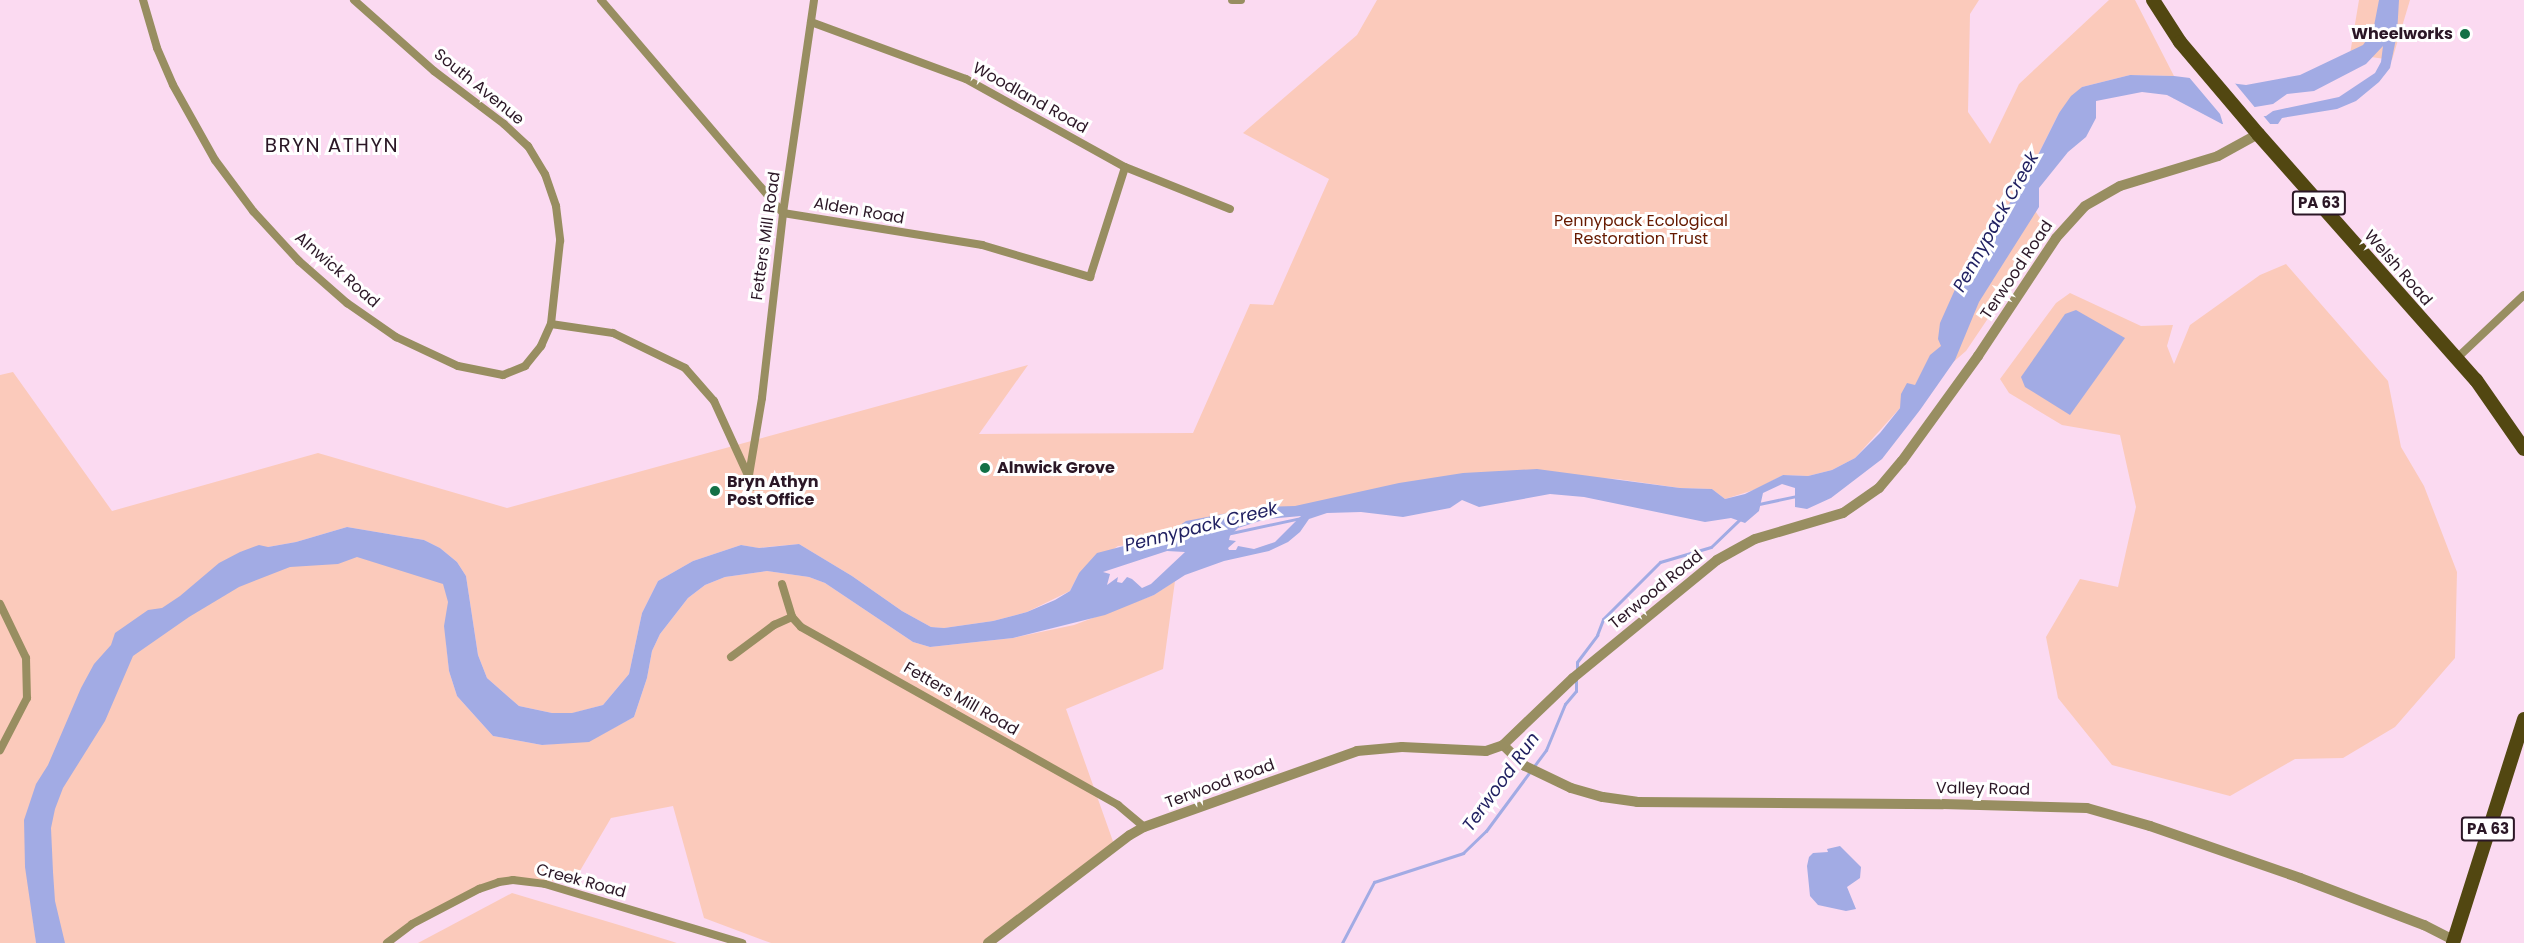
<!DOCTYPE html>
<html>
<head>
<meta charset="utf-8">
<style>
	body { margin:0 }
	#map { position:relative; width:2524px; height:943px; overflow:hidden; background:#fbdaf1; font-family:Poppins,sans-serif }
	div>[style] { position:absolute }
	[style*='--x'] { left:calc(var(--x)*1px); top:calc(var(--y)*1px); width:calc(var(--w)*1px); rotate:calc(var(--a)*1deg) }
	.green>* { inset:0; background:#fbcabb }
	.water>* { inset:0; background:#a2abe4 }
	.pier>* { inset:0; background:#fbdaf1 }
	.stream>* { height:3px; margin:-1.5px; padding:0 1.5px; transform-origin:1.5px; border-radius:1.5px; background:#a2abe4 }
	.minor>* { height:8px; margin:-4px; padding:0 4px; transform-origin:4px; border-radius:4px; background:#988e61 }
	.tertiary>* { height:10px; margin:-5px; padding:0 5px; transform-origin:5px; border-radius:5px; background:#988e61 }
	.primary>* { height:14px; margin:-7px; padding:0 7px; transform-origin:7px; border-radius:7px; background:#524711 }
	.dots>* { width:16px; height:16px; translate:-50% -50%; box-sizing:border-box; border:3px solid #fff; border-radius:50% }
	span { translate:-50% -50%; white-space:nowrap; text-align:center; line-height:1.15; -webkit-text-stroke:6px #fff; paint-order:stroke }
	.shield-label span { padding:2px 4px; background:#fff; border:2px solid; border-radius:4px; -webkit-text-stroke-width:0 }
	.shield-label { font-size:15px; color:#2b1726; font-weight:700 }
	.poi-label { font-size:16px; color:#2b1726; font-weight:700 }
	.right { translate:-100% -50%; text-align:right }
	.left { translate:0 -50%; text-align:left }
	.street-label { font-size:16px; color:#2b1726 }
	.park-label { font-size:16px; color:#661a01 }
	.water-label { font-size:18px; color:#212162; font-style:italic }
	.quarter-label { font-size:20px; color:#2b1726; letter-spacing:1.5px }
</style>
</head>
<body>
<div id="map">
	<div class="green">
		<div style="clip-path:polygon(1377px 0,1979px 0,1970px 14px,1968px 112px,1990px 144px,2019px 84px,2109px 0,2135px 0,2174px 76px,2130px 75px,2082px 87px,2059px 113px,2031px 169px,2019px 187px,2042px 221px,2021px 254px,2028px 259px,1966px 351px,1900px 408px,1855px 458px,1832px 470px,1808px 476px,1783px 475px,1757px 489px,1725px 499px,1712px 489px,1680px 488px,1617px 479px,1476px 473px,1176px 529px,1166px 535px,1140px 544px,1118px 546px,1079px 573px,1070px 591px,1027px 612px,993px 621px,944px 628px,931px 627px,902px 611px,852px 576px,799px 544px,758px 548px,741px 545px,693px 561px,658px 581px,642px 613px,629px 674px,603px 705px,573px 713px,552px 713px,519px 706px,487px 678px,478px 655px,466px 576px,457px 562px,440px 548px,424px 540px,347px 527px,296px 542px,240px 552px,318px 549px,391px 557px,441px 582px,451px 591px,446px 642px,449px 671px,457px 696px,493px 736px,542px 745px,589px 741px,634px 717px,647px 678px,652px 651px,660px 634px,688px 598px,705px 585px,725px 577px,767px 571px,809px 577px,825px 583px,913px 642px,930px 647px,1013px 638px,1074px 625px,1154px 595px,1175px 581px,1163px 669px,1066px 709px,1115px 847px,992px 943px,771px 943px,704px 918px,673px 806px,611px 818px,574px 881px,491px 882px,401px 932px,394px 943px,50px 943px,26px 860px,36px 943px,0 943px,0 375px,13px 372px,112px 511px,318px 453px,507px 508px,1028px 365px,979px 434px,1193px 433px,1250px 304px,1273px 305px,1329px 179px,1243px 133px,1357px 35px)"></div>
		<div style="clip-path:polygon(2359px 0,2410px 0,2392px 60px,2350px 54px)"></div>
		<div style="clip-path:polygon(2286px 264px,2388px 381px,2401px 447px,2424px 486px,2457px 572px,2455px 658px,2395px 727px,2343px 758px,2295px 759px,2230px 796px,2112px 765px,2058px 698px,2046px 637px,2080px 579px,2118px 587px,2136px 507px,2120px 435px,2062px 425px,2009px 393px,2000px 379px,2056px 303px,2070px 293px,2141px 326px,2173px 325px,2167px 346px,2174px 364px,2190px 325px,2260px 275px)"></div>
		<div style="clip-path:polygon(512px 893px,619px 925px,677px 943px,418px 943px)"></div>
	</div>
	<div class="water">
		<div style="clip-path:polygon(evenodd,2379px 0,2399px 0,2397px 34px,2390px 68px,2379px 82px,2356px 101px,2337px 109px,2282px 118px,2278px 124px,2222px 124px,2167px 95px,2142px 92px,2096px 101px,2096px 118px,2086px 137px,2068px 152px,2039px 188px,2039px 207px,1979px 302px,1955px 360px,1920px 410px,1882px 459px,1831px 498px,1807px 509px,1795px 507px,1795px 488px,1782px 484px,1763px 493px,1759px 511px,1745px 523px,1731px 518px,1705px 522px,1584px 497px,1550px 494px,1479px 507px,1462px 500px,1450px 508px,1403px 517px,1361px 512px,1327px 513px,1309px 519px,1300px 532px,1288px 542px,1269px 551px,1224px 561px,1185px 575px,1154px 595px,1105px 615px,1013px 638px,930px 647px,913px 642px,825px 583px,809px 577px,767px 571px,725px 577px,705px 585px,688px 598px,660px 634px,652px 651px,647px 678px,634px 717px,589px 742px,542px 745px,493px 736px,457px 696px,449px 671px,444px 626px,448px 602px,443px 584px,357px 557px,338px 564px,290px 567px,239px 587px,189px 617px,133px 656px,105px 721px,63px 788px,55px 809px,51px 828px,53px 872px,55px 901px,65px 943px,36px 943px,25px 867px,24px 820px,36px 784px,48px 765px,81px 688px,94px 664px,111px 645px,115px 633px,148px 610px,162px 608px,180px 596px,219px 563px,240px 552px,259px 545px,268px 547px,296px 542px,347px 527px,424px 540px,440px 548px,457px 562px,466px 576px,478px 655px,487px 678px,519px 706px,552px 713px,572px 713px,603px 705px,629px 674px,642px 613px,658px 581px,693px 561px,741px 545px,759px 548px,799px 544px,852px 576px,902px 611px,931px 627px,944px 628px,993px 621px,1027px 612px,1055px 600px,1070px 591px,1079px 573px,1097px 553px,1166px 535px,1186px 521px,1260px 507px,1295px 506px,1399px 483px,1463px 473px,1537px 469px,1680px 488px,1712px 489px,1725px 499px,1745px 494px,1783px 475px,1808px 476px,1832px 470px,1855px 458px,1880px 433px,1900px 408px,1901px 394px,1907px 383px,1915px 385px,1930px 355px,1941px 346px,1938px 339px,1940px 323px,1965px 267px,1995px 218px,2008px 206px,2031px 169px,2059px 113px,2071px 96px,2082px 87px,2130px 75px,2174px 76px,2246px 85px,2300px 75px,2363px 45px,2373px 31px,2379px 0,2383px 46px,2381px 62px,2375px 73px,2339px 97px,2273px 111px,2266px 116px,2229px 119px,2225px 112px,2273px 104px,2287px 94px,2314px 91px,2366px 64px,2383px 46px,2379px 0,1301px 516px,1275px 542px,1254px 549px,1238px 546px,1236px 550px,1229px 550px,1228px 548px,1236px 541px,1229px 540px,1230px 536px,1238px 528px,1266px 519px,1301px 516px,2379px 0,1167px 551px,1185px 552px,1151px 584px,1142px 588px,1132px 579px,1127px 577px,1122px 583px,1117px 582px,1118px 577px,1107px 585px,1110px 574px,1103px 572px,1167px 551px)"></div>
		<div style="clip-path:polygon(2076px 310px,2125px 338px,2070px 415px,2025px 387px,2021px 377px,2065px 314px)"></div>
		<div style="clip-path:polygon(1840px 846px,1861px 867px,1860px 878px,1847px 887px,1856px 909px,1846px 911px,1818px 905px,1810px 896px,1807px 866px,1809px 857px,1813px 853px,1828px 852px,1827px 849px)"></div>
	</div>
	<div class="pier">
		<div style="clip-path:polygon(2188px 76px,2233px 81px,2257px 110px,2230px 116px,2261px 113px,2271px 125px,2224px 127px,2220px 114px)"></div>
	</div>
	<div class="stream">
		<div style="--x:1759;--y:504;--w:39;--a:-12"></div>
		<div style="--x:1231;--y:533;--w:72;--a:-12.1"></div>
		<div style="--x:1577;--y:669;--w:7;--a:-90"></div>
		<div style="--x:1577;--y:662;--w:34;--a:-53"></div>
		<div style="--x:1597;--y:635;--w:17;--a:-69"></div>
		<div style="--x:1603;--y:619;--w:81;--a:-45"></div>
		<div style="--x:1660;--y:562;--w:53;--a:-16.4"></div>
		<div style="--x:1711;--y:547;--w:42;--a:-44"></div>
		<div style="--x:1342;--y:943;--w:69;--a:-62.3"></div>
		<div style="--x:1374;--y:882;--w:94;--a:-18"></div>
		<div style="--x:1463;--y:853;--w:32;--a:-44"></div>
		<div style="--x:1486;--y:831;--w:101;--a:-53.5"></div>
		<div style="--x:1546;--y:750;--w:50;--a:-67.6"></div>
		<div style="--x:1565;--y:704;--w:17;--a:-50"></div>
		<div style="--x:1576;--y:691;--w:12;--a:-90"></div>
	</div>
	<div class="minor">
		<div style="--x:143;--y:0;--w:50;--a:73.7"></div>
		<div style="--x:157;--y:48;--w:40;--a:66.6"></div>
		<div style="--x:173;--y:85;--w:86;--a:60.8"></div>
		<div style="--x:215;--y:160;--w:64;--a:53.3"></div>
		<div style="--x:253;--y:211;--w:68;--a:47.4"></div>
		<div style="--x:299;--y:261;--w:64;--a:41.2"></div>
		<div style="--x:347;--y:303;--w:60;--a:34.8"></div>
		<div style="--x:396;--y:337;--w:68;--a:25.1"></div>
		<div style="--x:458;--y:366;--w:46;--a:11.3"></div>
		<div style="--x:503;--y:375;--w:24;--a:-22"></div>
		<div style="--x:525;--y:366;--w:26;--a:-51"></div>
		<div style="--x:541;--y:346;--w:24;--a:-66"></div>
		<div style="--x:551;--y:324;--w:63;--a:8.3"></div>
		<div style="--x:613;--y:333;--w:80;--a:25.9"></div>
		<div style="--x:685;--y:368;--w:44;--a:48.7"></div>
		<div style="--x:714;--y:401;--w:94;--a:65.4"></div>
		<div style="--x:354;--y:0;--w:107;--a:41.6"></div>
		<div style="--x:434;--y:71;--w:88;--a:37.1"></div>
		<div style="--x:504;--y:124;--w:33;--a:43"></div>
		<div style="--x:528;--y:146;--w:33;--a:59"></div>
		<div style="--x:545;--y:174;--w:34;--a:71"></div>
		<div style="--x:556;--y:206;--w:35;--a:83"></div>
		<div style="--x:560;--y:241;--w:83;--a:96.2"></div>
		<div style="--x:601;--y:0;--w:280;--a:49.5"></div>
		<div style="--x:783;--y:213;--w:202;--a:9.1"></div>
		<div style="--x:982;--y:245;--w:113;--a:16.5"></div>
		<div style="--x:1090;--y:277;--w:115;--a:-72.3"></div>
		<div style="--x:1232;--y:0;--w:9;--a:0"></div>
		<div style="--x:811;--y:22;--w:165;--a:20.2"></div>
		<div style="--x:966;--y:79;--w:182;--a:29"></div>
		<div style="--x:1125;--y:167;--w:113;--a:21.8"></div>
		<div style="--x:2456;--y:359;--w:93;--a:-43.3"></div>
		<div style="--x:749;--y:475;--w:78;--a:-80.4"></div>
		<div style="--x:762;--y:398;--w:186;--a:-83.5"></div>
		<div style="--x:783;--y:213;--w:215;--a:-81.7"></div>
		<div style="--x:782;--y:584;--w:34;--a:73"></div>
		<div style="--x:792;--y:617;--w:13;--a:48"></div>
		<div style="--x:801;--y:627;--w:364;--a:29.3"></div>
		<div style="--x:1118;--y:805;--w:34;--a:40"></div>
		<div style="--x:0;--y:604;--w:60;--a:64.3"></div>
		<div style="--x:26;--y:658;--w:40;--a:88.6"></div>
		<div style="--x:27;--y:698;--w:59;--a:117.4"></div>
		<div style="--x:731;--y:657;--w:54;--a:-36.7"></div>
		<div style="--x:774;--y:625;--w:20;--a:-24"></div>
		<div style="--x:387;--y:943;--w:31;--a:-37"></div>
		<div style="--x:412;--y:924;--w:76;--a:-27.6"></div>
		<div style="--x:479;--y:889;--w:21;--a:-19"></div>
		<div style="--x:499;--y:882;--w:14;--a:-8"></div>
		<div style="--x:513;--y:880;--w:32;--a:7"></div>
		<div style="--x:545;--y:884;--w:206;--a:16.7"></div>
	</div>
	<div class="tertiary">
		<div style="--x:1503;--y:745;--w:30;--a:44"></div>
		<div style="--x:1525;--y:766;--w:51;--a:25.6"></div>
		<div style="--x:1571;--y:788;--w:33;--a:16"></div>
		<div style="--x:1603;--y:797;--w:34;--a:8"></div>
		<div style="--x:1637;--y:802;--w:306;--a:0.4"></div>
		<div style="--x:1943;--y:804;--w:144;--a:1.6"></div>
		<div style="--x:2087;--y:808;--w:66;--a:15.9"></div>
		<div style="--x:2150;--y:826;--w:159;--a:19.1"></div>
		<div style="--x:2300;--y:878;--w:133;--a:20.8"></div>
		<div style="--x:2424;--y:925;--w:34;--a:27"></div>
		<div style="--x:988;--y:943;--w:178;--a:-37.3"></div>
		<div style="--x:1130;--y:835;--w:16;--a:-30"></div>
		<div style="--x:1144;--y:827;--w:226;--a:-19.6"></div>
		<div style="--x:1357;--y:751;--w:45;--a:-5.1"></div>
		<div style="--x:1402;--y:747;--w:84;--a:2.7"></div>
		<div style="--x:1486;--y:751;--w:18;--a:-19"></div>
		<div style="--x:1503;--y:745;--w:97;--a:-43.7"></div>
		<div style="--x:1573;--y:678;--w:186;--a:-39.3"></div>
		<div style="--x:1717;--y:560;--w:43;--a:-28.9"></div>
		<div style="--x:1755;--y:539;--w:92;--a:-16.5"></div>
		<div style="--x:1843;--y:513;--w:44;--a:-34.8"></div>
		<div style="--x:1879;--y:488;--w:35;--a:-50"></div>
		<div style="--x:1902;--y:461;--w:130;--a:-54.1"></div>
		<div style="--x:1978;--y:356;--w:141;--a:-56.5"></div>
		<div style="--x:2056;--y:238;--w:43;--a:-47.8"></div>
		<div style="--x:2085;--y:206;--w:40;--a:-29.7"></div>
		<div style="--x:2120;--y:186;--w:102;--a:-17"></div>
		<div style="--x:2218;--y:156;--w:46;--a:-28.8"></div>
	</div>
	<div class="primary">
		<div style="--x:2153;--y:0;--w:50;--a:57.3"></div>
		<div style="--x:2180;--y:42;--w:121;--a:49.7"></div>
		<div style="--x:2258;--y:134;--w:329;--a:48.5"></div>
		<div style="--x:2476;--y:380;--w:84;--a:55.2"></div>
		<div style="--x:2453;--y:943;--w:235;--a:-72.4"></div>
	</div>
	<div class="dots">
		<div style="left:2465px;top:34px;background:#127046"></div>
		<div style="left:985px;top:468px;background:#127046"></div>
		<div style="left:715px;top:491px;background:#127046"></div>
	</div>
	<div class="shield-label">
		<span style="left:2319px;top:203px">PA 63</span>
		<span style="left:2488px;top:829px">PA 63</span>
	</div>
	<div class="poi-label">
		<span class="right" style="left:2453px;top:34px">Wheelworks</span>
		<span class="left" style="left:997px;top:468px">Alnwick Grove</span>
		<span class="left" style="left:727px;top:491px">Bryn Athyn<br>Post Office</span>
	</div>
	<div class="street-label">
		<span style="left:479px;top:87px;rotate:39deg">South Avenue</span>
		<span style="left:1030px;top:98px;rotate:29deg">Woodland Road</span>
		<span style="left:859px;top:211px;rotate:10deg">Alden Road</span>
		<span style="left:766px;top:236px;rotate:-82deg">Fetters Mill Road</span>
		<span style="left:2398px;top:268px;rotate:49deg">Welsh Road</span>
		<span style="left:337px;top:270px;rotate:41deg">Alnwick Road</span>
		<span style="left:2017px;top:270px;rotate:-56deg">Terwood Road</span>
		<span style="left:1656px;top:590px;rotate:-39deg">Terwood Road</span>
		<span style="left:961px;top:699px;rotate:30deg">Fetters Mill Road</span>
		<span style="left:1220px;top:784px;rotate:-20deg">Terwood Road</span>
		<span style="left:1983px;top:789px;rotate:1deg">Valley Road</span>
		<span style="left:581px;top:881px;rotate:15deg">Creek Road</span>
	</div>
	<div class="park-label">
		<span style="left:1641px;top:230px">Pennypack Ecological<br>Restoration Trust</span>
	</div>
	<div class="water-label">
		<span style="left:1996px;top:222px;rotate:-61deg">Pennypack Creek</span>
		<span style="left:1201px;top:527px;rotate:-14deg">Pennypack Creek</span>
		<span style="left:1501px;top:782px;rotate:-54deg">Terwood Run</span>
	</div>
	<div class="quarter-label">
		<span style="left:332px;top:145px">BRYN ATHYN</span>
	</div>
</div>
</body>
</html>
